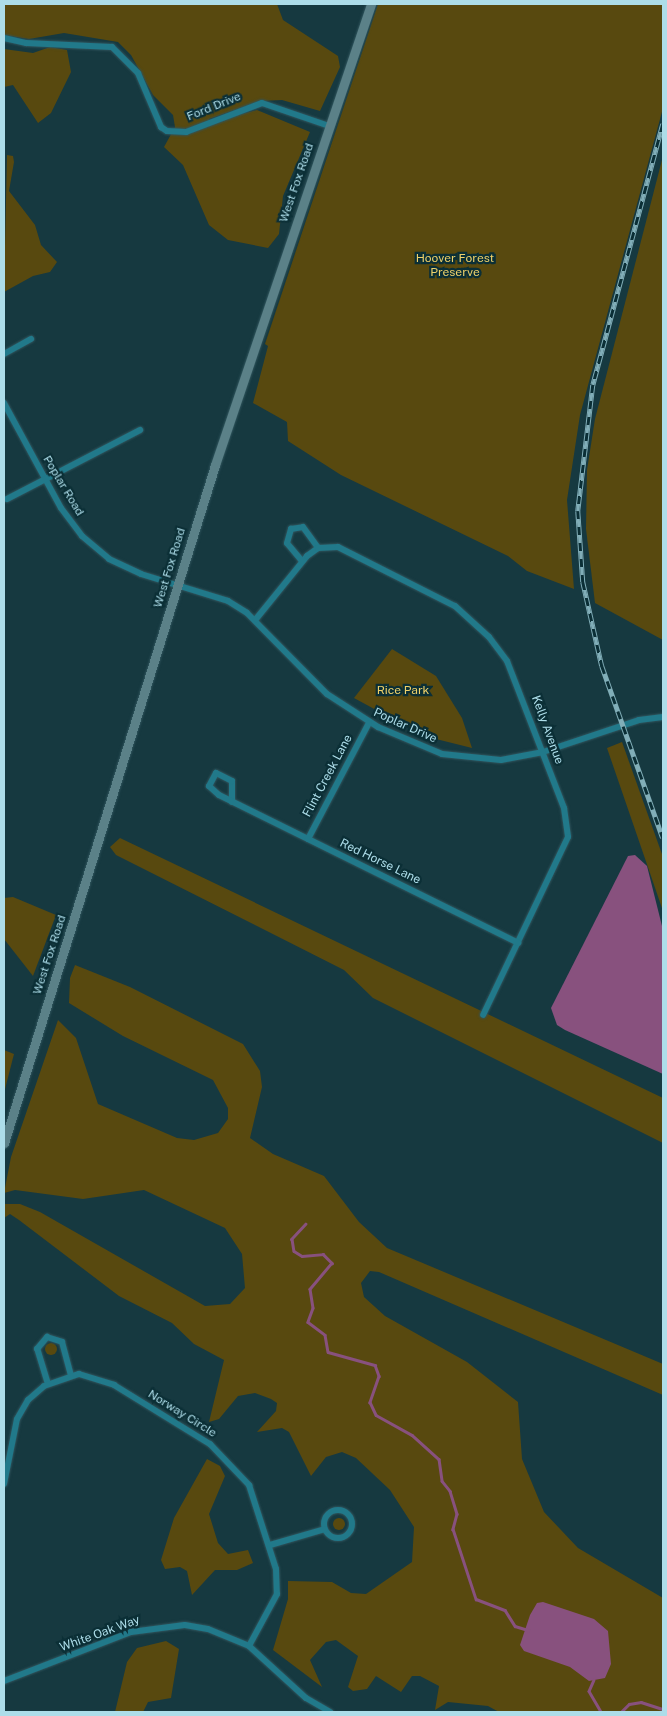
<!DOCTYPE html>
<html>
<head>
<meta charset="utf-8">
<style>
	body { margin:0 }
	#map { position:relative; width:667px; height:1716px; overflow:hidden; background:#163940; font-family:"Public Sans",sans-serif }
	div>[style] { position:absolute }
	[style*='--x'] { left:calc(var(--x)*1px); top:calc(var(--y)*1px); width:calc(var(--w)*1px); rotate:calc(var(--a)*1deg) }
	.green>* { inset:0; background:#58490f }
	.round { border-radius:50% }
	.water>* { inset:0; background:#88517e }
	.stream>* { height:2.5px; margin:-1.25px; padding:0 1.25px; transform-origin:1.25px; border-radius:1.25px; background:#88517e }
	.roads { filter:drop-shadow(0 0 1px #30555d) drop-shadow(0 0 1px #30555d) }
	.street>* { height:6px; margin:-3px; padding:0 3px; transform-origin:3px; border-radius:3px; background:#21798a }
	.street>.ring { margin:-3px; padding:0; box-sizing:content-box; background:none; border:6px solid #21798a; border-radius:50% }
	.secondary>* { height:9px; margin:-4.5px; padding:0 4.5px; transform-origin:4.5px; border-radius:4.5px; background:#5b8188 }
	.rail>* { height:4.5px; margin-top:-2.25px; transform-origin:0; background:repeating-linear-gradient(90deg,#0b2f36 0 8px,#81aeb8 0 16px); box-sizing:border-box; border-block:1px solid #81aeb8 }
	span { translate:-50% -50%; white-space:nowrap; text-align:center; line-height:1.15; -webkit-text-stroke:4.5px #0b2f36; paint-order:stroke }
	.street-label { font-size:12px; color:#addde9 }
	.park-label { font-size:12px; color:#efd26b }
	.frame { position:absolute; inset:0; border:5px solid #addde9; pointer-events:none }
</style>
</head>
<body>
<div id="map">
	<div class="green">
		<div style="clip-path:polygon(4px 4px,277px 4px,283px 20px,338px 56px,340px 67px,320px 111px,282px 100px,260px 101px,209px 119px,210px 122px,257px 110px,310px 132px,283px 196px,279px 234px,268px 248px,228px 240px,209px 225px,183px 165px,164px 147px,175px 127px,173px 115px,153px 95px,131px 55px,118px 42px,64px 33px,29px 39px,4px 35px)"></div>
		<div style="clip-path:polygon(378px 4px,663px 4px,663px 108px,580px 415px,567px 500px,574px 589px,527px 571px,508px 556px,341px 475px,288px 441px,287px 422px,253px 403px,268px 346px,265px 344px)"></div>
		<div style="clip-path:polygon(50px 47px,67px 50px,71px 72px,51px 113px,38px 123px,13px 85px,4px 87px,4px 49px,33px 53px)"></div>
		<div style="clip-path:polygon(7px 155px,13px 156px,14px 162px,9px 191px,35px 225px,41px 245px,57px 262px,50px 272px,33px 276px,4px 292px)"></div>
		<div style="clip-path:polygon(663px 156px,663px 640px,595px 603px,586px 529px,587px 470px,595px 419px)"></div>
		<div style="clip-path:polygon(392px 649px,436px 676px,462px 718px,472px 748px,424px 736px,354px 698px)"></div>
		<div style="clip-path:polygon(622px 742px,663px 857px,663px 911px,607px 748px)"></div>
		<div style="clip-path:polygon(120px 838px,663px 1098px,663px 1143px,373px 998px,344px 970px,116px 855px,110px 847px)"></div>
		<div style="clip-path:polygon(13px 897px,56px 915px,33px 976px,4px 939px,4px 898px)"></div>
		<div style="clip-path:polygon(75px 965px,130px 987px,243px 1044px,260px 1071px,262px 1087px,250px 1138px,273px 1154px,324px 1176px,359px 1222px,387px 1248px,663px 1364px,663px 1395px,379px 1272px,370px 1271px,361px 1283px,364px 1297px,385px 1316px,467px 1362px,518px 1402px,522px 1459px,544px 1512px,578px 1548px,663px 1598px,663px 1712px,499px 1712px,488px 1706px,448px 1702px,435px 1710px,439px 1686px,420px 1676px,412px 1676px,401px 1692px,376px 1676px,367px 1689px,353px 1691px,348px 1687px,358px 1656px,336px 1640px,326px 1642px,310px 1660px,322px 1687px,273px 1650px,288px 1599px,288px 1581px,332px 1582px,351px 1593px,366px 1594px,412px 1562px,414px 1527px,390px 1490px,356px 1458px,342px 1452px,326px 1457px,311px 1476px,289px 1432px,282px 1428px,257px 1432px,276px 1411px,277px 1403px,271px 1399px,255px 1393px,238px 1396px,219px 1419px,209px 1422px,224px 1360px,194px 1344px,172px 1323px,119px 1296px,19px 1220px,10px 1214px,4px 1218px,4px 1204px,20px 1204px,40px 1212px,205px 1306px,230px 1304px,245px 1288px,242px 1254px,225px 1228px,144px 1190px,83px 1199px,15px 1190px,4px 1193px,11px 1157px,58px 1020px,76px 1038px,98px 1104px,177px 1138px,194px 1140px,218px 1133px,228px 1119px,228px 1108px,213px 1080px,123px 1036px,69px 1003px,70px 978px)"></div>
		<div style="clip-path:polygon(4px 1050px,14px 1054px,4px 1093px)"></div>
		<div class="round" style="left:45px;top:1343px;width:12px;height:12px"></div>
		<div style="clip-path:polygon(207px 1459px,220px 1466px,225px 1476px,209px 1514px,218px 1543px,228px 1554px,248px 1550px,253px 1563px,237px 1570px,215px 1570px,192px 1595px,187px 1571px,180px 1567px,165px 1569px,161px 1560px,174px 1518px)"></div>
		<div class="round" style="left:333px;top:1518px;width:12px;height:12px"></div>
		<div style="clip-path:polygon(166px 1641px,179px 1649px,171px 1698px,148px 1702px,143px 1712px,115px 1712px,127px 1662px,137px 1648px)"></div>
	</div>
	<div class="water">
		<div style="clip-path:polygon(635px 855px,647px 866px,663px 930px,663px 1074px,565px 1030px,557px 1025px,551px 1008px,628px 856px)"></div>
		<div style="clip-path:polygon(543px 1602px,594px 1619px,608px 1631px,611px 1664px,605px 1678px,589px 1681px,570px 1667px,524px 1651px,520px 1645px,530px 1615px,537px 1603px)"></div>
	</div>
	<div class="stream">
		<div style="--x:306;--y:1224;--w:21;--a:133"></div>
		<div style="--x:292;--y:1239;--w:12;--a:81"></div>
		<div style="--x:294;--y:1251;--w:9;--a:32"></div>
		<div style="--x:302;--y:1256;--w:21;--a:-5"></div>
		<div style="--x:323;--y:1254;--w:13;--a:45"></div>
		<div style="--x:332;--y:1263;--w:34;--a:130"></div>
		<div style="--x:310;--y:1289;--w:19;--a:81"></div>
		<div style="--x:313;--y:1308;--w:15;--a:110"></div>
		<div style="--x:308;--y:1322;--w:21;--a:37"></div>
		<div style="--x:325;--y:1335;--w:17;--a:80"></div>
		<div style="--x:328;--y:1352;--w:49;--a:15.5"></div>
		<div style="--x:375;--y:1365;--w:12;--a:70"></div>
		<div style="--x:379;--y:1376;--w:28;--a:109"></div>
		<div style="--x:370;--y:1402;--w:14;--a:65"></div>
		<div style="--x:376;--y:1415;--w:41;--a:29.1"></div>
		<div style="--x:412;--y:1435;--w:36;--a:42"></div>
		<div style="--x:439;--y:1459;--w:22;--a:82"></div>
		<div style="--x:442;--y:1481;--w:13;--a:51"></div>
		<div style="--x:450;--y:1491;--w:24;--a:73"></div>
		<div style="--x:457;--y:1514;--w:16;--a:105"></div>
		<div style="--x:453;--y:1529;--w:74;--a:71.8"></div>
		<div style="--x:476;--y:1599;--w:31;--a:21"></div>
		<div style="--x:505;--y:1610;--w:19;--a:58"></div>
		<div style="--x:515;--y:1626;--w:14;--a:17"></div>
		<div style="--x:594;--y:1680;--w:12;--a:114"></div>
		<div style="--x:589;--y:1691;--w:24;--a:60"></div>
		<div style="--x:621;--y:1712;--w:11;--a:-45"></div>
		<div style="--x:629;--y:1704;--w:12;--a:-9"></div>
		<div style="--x:641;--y:1702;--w:23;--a:18"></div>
	</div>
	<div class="roads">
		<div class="street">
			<div style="--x:4;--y:38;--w:23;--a:13"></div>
			<div style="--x:26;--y:43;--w:86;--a:2.7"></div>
			<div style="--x:112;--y:47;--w:37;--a:45"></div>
			<div style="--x:138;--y:73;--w:59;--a:66.9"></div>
			<div style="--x:161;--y:127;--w:7;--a:34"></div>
			<div style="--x:167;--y:131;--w:19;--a:3"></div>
			<div style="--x:186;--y:132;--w:81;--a:-20.9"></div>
			<div style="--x:262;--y:103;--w:71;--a:18.9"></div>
			<div style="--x:4;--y:354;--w:31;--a:-29"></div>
			<div style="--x:4;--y:403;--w:119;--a:61.5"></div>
			<div style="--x:61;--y:508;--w:35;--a:53"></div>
			<div style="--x:82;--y:536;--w:35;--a:40"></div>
			<div style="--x:109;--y:559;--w:35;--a:25"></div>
			<div style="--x:141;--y:574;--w:91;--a:17.2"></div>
			<div style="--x:228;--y:601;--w:22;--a:32"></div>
			<div style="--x:247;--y:613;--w:114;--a:45.4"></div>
			<div style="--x:327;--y:694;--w:61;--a:32.9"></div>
			<div style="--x:378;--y:727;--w:69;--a:22.9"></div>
			<div style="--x:442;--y:754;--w:59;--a:5.8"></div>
			<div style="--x:501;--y:760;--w:43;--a:-10.8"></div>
			<div style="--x:543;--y:752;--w:101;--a:-18.4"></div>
			<div style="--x:639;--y:720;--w:24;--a:-7"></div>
			<div style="--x:7;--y:499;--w:150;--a:-27.4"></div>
			<div style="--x:302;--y:561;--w:23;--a:-130"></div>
			<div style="--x:287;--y:543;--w:15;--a:-74"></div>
			<div style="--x:291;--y:529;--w:12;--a:-9"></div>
			<div style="--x:303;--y:527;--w:26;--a:54"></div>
			<div style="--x:256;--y:619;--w:81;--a:-51"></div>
			<div style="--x:307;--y:556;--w:14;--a:-36"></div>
			<div style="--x:318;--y:548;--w:20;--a:-3"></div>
			<div style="--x:338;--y:547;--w:131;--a:26.8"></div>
			<div style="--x:455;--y:606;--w:46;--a:42.4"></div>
			<div style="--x:489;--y:637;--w:30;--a:53"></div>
			<div style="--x:507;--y:661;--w:158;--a:68.8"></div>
			<div style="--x:564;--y:808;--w:29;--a:82"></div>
			<div style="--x:568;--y:837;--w:197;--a:115.5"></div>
			<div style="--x:232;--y:802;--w:21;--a:-90"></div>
			<div style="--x:232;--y:781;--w:18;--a:-153"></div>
			<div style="--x:216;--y:773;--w:15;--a:118"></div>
			<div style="--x:209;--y:786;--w:13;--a:42"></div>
			<div style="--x:219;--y:795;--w:334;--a:26.3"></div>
			<div style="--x:308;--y:839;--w:131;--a:-62.3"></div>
			<div style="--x:48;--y:1384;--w:37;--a:-107"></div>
			<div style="--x:37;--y:1349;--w:16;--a:-50"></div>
			<div style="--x:47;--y:1337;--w:16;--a:18"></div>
			<div style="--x:62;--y:1342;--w:35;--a:75"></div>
			<div style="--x:4;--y:1484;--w:66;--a:-78.7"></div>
			<div style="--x:17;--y:1419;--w:22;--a:-60"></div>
			<div style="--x:28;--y:1400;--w:21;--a:-41"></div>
			<div style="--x:44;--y:1386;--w:37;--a:-19"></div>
			<div style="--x:79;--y:1374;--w:37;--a:17"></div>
			<div style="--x:114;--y:1385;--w:113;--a:31.6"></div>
			<div style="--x:210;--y:1444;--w:57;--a:46.4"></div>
			<div style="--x:249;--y:1485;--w:88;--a:72.2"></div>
			<div style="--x:276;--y:1569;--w:25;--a:88"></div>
			<div style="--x:277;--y:1594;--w:59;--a:118.3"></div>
			<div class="ring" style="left:324px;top:1510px;width:22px;height:22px"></div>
			<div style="--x:270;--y:1545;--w:57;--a:-16.2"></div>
			<div style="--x:4;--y:1681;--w:136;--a:-21.1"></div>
			<div style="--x:131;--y:1632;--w:54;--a:-7.4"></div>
			<div style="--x:185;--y:1625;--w:23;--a:10"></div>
			<div style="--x:208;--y:1629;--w:44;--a:22.5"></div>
			<div style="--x:249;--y:1646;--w:77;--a:42.4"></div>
			<div style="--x:306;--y:1698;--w:28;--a:30"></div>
		</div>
		<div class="secondary">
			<div style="--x:4;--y:1143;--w:710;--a:-72.71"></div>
			<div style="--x:215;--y:465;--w:487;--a:-71.3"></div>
		</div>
	</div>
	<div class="rail">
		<div style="--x:663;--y:124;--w:270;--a:105"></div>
		<div style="--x:593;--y:385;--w:127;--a:96.8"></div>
		<div style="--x:578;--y:511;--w:71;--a:86"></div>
		<div style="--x:583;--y:582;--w:86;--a:77.3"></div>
		<div style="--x:602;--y:666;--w:182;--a:70.5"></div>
	</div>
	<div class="street-label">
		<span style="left:214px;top:107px;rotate:-22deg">Ford Drive</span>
		<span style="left:297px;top:183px;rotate:-71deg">West Fox Road</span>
		<span style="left:63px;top:486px;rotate:59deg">Poplar Road</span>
		<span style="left:170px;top:568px;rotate:-73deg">West Fox Road</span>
		<span style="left:405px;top:726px;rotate:24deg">Poplar Drive</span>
		<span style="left:547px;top:730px;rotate:70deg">Kelly Avenue</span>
		<span style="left:328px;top:776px;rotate:-62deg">Flint Creek Lane</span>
		<span style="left:380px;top:862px;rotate:26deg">Red Horse Lane</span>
		<span style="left:50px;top:955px;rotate:-72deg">West Fox Road</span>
		<span style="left:182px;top:1414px;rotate:32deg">Norway Circle</span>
		<span style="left:100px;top:1634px;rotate:-20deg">White Oak Way</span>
	</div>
	<div class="park-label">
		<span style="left:455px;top:266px">Hoover Forest<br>Preserve</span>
		<span style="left:403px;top:691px">Rice Park</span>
	</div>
	<div class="frame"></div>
</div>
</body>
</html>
